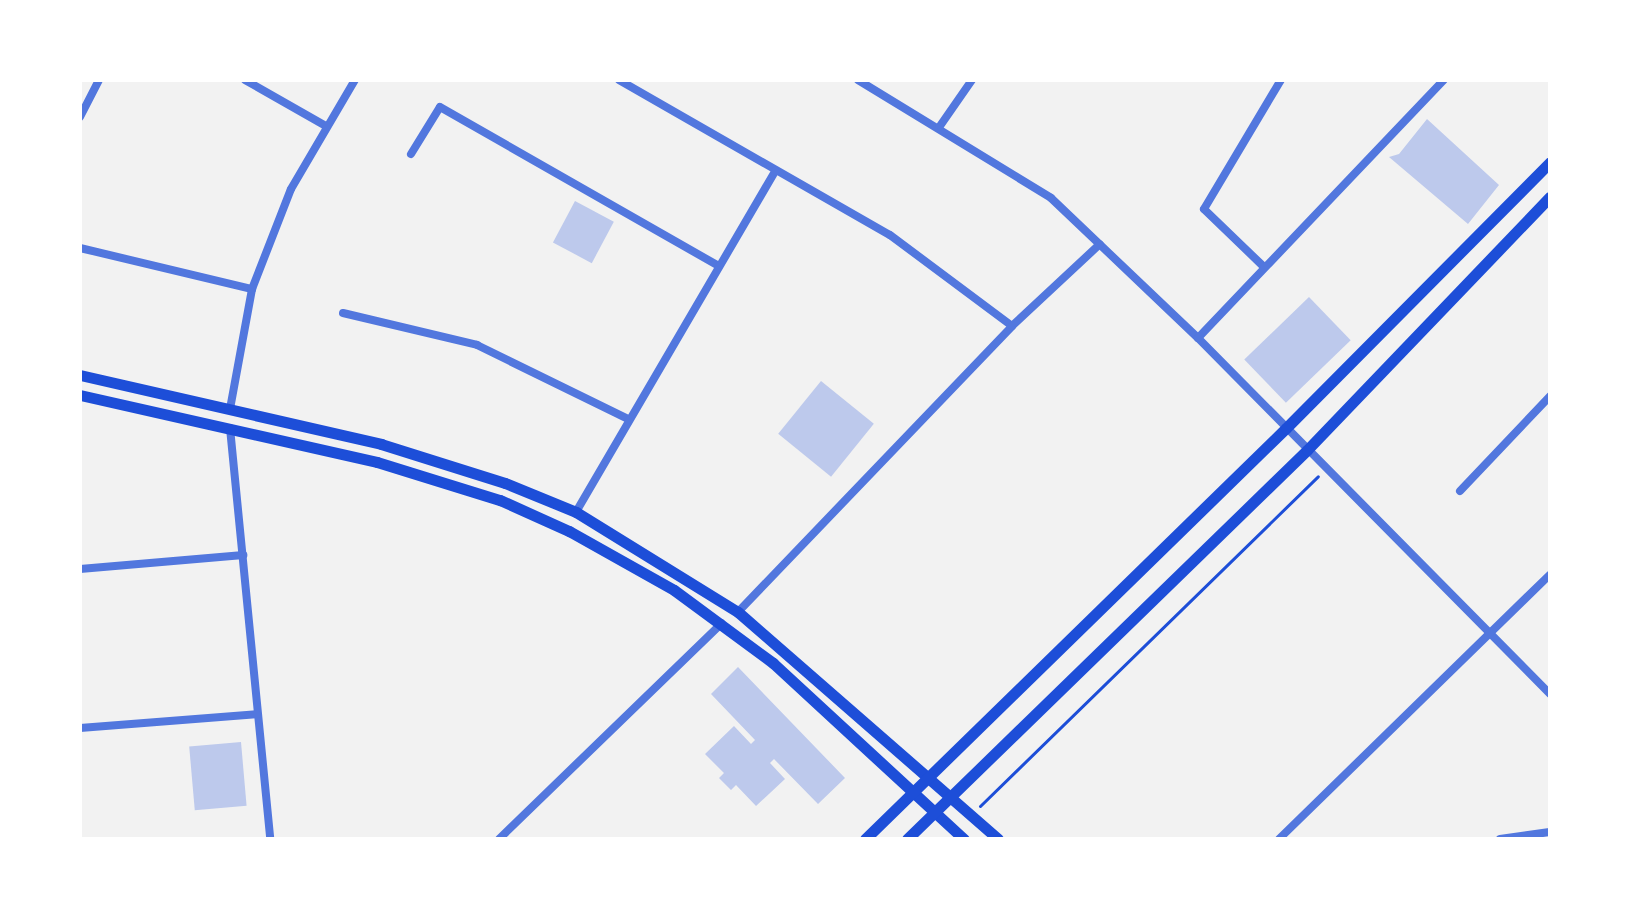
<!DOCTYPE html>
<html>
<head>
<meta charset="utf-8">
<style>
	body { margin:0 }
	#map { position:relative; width:1630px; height:919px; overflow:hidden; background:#f2f2f2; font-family:Roboto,sans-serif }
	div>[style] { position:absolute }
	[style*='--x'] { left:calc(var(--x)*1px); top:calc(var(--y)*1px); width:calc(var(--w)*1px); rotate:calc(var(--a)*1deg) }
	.building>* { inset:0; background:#bdc9ec; transform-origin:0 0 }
	.path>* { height:3px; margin:-1.5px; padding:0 1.5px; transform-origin:1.5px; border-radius:1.5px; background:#1d4ed8 }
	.minor>* { height:8px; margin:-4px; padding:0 4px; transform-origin:4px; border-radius:4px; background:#5277de }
	.secondary>* { height:11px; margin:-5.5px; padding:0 5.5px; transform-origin:5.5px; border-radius:5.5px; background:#1d4ed8 }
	span { translate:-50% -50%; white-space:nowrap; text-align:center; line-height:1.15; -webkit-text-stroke:6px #fff; paint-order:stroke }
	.frame { position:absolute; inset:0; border:82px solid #fff; pointer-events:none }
</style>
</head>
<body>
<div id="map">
	<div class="building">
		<div style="clip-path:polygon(1427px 119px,1499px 185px,1468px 224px,1389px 157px,1399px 154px)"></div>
		<div style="left:575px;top:201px;width:44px;height:47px;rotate:28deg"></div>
		<div style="left:1309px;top:297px;width:60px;height:90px;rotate:46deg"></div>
		<div style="left:821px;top:381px;width:68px;height:68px;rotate:39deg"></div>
		<div style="clip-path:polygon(738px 667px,845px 778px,818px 804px,774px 759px,770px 763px,785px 779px,756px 806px,736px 785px,731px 790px,719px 778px,724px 773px,705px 754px,734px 726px,751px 744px,755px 740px,711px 694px)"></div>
		<div style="left:241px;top:742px;width:64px;height:52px;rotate:85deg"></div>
	</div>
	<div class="path">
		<div style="--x:980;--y:806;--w:472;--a:-44.3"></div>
	</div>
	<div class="minor">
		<div style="--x:245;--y:80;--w:93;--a:29.6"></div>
		<div style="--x:619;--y:80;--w:312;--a:29.8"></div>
		<div style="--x:890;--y:235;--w:152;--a:36.7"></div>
		<div style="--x:858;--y:80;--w:226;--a:31.4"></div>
		<div style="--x:1051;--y:198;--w:203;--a:43.6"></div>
		<div style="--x:1198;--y:338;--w:501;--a:45.32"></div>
		<div style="--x:80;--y:117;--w:42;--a:-62.8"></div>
		<div style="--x:940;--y:126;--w:56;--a:-55.2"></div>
		<div style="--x:411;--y:154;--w:55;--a:-58.3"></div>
		<div style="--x:440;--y:107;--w:321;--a:29.7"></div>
		<div style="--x:80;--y:248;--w:177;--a:13.4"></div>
		<div style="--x:1263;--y:266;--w:82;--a:-136"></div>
		<div style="--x:1204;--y:209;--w:150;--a:-59.2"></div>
		<div style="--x:343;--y:313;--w:138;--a:13.4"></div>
		<div style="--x:477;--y:345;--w:168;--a:26.1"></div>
		<div style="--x:1198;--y:338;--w:356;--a:-46.4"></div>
		<div style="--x:230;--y:409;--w:122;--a:-79.6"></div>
		<div style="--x:252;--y:289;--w:107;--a:-68.7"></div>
		<div style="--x:291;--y:189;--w:126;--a:-59.6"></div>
		<div style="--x:230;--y:428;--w:413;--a:84.4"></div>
		<div style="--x:1460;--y:491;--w:131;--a:-46.5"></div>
		<div style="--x:576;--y:512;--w:395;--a:-59.7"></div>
		<div style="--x:80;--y:569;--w:164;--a:-4.9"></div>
		<div style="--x:738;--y:612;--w:396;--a:-46.2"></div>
		<div style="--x:1012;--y:326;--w:120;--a:-43"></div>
		<div style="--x:80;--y:728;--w:177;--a:-4.5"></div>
		<div style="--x:499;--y:839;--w:310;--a:-44.1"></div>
		<div style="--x:1279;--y:839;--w:378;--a:-44.3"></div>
		<div style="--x:1500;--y:839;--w:50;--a:-8"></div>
	</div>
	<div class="secondary">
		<div style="--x:80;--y:375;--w:309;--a:12.9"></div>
		<div style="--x:381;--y:444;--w:130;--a:17.5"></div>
		<div style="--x:505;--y:483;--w:77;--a:22.2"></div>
		<div style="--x:576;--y:512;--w:190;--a:31.7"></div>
		<div style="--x:738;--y:612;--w:345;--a:41.1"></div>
		<div style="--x:80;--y:395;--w:304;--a:12.7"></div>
		<div style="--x:377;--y:462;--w:129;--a:17.2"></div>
		<div style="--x:500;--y:500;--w:76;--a:24.2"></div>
		<div style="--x:569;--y:531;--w:120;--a:29.3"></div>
		<div style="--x:674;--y:590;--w:123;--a:36.4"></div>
		<div style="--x:773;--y:663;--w:260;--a:42.7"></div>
		<div style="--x:865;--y:839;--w:588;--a:-44.31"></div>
		<div style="--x:1286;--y:428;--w:375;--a:-45.2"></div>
		<div style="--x:907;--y:839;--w:558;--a:-44.2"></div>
		<div style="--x:1307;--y:450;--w:351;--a:-46.2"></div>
	</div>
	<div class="frame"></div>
</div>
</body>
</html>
